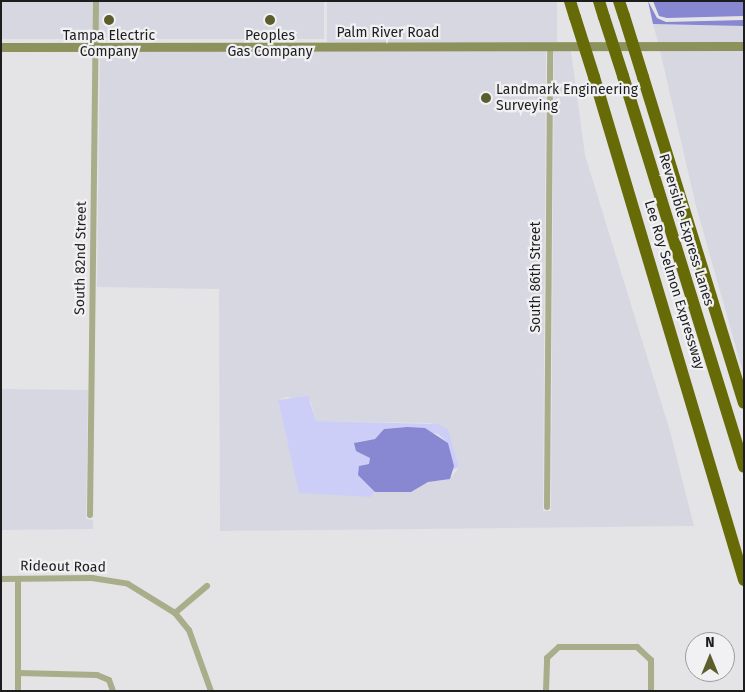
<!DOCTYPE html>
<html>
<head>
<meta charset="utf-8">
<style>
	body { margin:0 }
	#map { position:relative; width:745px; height:692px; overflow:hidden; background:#e4e4e7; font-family:"Fira Sans",sans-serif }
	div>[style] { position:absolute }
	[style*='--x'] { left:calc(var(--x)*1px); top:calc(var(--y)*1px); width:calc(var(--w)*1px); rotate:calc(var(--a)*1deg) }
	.built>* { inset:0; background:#d6d7e1; transform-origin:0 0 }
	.green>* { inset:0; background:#cccef7 }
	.water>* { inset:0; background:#8787d2 }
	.street>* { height:6px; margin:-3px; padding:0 3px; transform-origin:3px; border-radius:3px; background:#a9ad89 }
	.secondary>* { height:9px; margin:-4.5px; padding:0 4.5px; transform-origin:4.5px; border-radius:4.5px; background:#8d915b }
	.highway>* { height:12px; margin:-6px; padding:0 6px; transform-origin:6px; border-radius:6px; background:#676b07 }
	.highway-bridge>* { height:12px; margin:-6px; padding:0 6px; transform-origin:6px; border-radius:6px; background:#676b07 }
	.dots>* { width:14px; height:14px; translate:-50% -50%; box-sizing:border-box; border:2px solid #f1f1f4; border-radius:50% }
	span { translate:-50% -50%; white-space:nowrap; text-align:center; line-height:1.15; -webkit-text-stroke:4.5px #f1f1f4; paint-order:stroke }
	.street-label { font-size:14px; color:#1d1d1e }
	.poi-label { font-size:14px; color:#1d1d1e }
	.left { translate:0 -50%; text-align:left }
	.frame { position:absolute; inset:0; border:2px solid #1d1d1e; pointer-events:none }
	.north { position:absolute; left:685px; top:632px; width:50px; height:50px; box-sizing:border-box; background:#f1f1f4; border:1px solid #9c9c9e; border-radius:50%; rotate:0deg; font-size:14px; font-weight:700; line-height:20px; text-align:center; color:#1d1d1e }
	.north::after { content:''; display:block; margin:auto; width:18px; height:22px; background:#5b5e2c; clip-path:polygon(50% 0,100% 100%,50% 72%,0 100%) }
</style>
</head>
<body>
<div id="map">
	<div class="built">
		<div style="left:1px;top:1px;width:323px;height:38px"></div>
		<div style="left:327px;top:1px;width:230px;height:41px"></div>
		<div style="clip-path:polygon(653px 24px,744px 26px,744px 42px,658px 42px)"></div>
		<div style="clip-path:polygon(evenodd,546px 51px,543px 511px,551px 511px,554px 51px,571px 51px,585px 155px,670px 431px,694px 526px,220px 531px,219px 289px,97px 287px,100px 52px,546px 51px,287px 397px,311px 402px,316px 421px,431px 423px,448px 430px,459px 467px,450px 479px,428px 482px,411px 492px,376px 491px,372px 497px,299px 489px,278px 400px,287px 397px)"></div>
		<div style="clip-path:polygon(660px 51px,744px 51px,744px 376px,696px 206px)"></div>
		<div style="clip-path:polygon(1px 389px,88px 390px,86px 519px,93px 520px,93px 529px,1px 530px)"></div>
	</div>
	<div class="green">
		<div style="clip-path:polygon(308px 396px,316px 421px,437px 424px,448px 429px,459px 467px,453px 470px,448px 443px,438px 434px,407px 427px,384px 429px,375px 439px,356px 442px,370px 458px,369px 464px,359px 466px,375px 491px,372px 497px,299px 493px,278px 400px)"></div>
	</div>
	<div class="water">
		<div style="clip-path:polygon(648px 1px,657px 18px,666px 22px,744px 20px,744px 26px,653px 24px)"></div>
		<div style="clip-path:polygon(653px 1px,744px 1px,744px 16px,667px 18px,659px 16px)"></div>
		<div style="clip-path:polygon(407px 427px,425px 428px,448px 443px,454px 466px,450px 479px,428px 482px,411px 492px,375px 492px,358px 475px,359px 466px,369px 464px,370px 458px,356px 451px,354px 443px,375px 439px,384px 429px)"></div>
	</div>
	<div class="street">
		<div style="--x:547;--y:507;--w:460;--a:-89.6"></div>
		<div style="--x:90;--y:515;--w:514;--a:-89.33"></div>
		<div style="--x:1;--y:579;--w:91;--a:-0.6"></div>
		<div style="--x:92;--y:578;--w:36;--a:9"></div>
		<div style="--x:128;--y:584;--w:55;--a:31.7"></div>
		<div style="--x:175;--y:613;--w:22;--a:51"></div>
		<div style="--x:189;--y:630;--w:65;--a:70.2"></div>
		<div style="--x:18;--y:579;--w:112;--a:90"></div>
		<div style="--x:175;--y:613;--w:42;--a:-40.2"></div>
		<div style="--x:18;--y:673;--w:79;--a:1.5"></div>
		<div style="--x:97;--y:675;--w:13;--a:23"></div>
		<div style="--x:109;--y:680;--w:12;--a:70"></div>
		<div style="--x:546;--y:691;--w:33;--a:-88"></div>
		<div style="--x:547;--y:658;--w:16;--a:-43"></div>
		<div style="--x:559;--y:647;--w:78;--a:0"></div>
		<div style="--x:637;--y:647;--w:19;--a:43"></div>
		<div style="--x:651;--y:660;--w:31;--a:90"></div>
	</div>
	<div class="secondary">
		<div style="--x:1;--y:47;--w:743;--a:-0.08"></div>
	</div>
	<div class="highway">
		<div style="--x:570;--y:1;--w:17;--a:73"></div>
		<div style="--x:599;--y:1;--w:17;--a:73"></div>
		<div style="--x:619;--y:1;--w:16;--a:72"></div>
		<div style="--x:623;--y:76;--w:409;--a:72.8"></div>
		<div style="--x:594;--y:77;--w:525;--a:73.39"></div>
		<div style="--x:643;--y:77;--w:341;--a:72.8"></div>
	</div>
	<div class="highway-bridge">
		<div style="--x:624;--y:16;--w:64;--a:72.7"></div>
		<div style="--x:575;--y:17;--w:63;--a:72.4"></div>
		<div style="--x:604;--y:17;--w:62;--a:72.1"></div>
	</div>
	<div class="dots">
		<div style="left:109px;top:20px;background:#5b5e2c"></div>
		<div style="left:270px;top:20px;background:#5b5e2c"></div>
		<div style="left:486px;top:98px;background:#5b5e2c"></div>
	</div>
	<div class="street-label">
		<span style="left:388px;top:33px">Palm River Road</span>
		<span style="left:686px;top:230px;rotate:73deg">Reversible Express Lanes</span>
		<span style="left:81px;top:258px;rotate:-89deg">South 82nd Street</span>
		<span style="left:536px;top:277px;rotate:-90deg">South 86th Street</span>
		<span style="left:674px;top:285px;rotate:73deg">Lee Roy Selmon Expressway</span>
		<span style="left:63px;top:567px;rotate:1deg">Rideout Road</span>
	</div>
	<div class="poi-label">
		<span style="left:109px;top:44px">Tampa Electric<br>Company</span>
		<span style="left:270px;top:44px">Peoples<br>Gas Company</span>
		<span class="left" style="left:496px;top:98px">Landmark Engineering<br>Surveying</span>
	</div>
	<div class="frame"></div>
	<div class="north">N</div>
</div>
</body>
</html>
